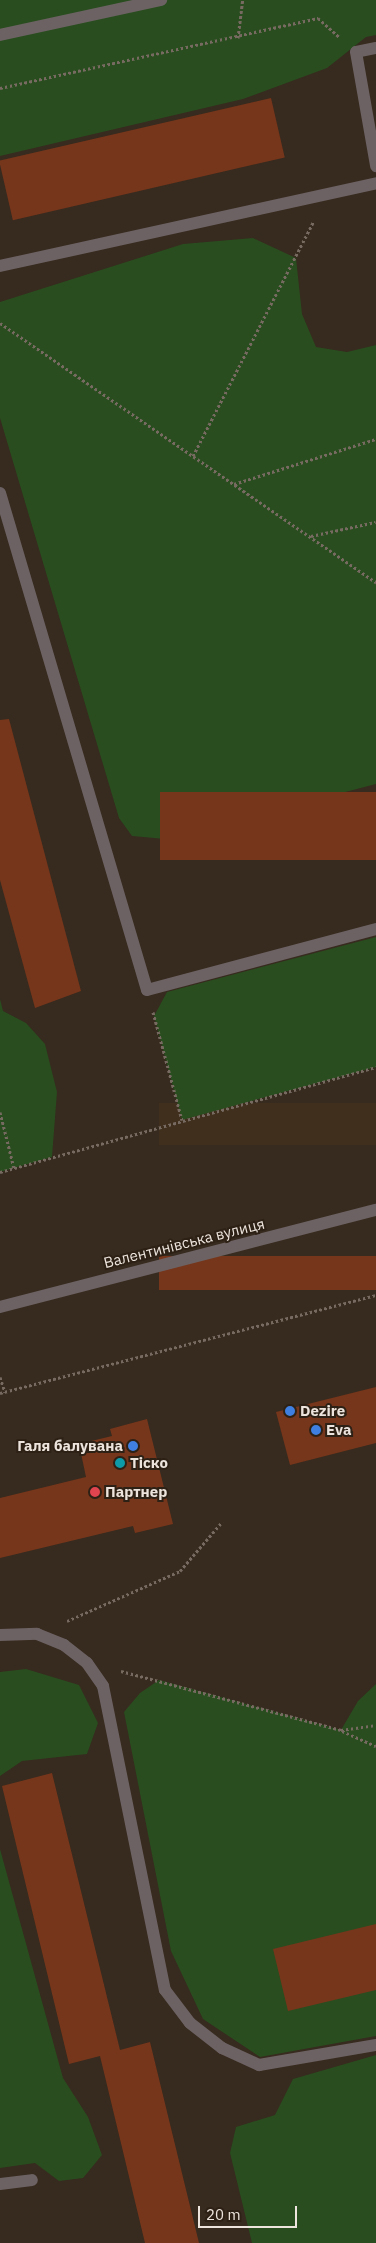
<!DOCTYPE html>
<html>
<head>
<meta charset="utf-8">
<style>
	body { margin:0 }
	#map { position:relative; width:376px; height:2243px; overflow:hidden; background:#372a1e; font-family:"IBM Plex Sans",sans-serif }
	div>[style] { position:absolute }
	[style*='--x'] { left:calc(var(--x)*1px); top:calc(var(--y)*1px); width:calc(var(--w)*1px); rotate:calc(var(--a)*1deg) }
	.built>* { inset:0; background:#412f1e; transform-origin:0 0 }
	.green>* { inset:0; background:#294d1f }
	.building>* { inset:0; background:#76361b; transform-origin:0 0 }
	.path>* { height:3px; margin-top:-1.5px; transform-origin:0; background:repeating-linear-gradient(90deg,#776b61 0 2.5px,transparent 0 5px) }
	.service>* { height:12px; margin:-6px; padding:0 6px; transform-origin:6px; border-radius:6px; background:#6c6263 }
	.tertiary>* { height:12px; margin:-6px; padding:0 6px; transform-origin:6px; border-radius:6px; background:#6c6263 }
	.dots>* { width:14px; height:14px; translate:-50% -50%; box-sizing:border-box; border:2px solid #2d2015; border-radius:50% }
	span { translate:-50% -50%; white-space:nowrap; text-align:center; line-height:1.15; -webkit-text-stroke:4px #2d2015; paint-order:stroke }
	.street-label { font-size:15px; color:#ede5dd }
	.poi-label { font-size:15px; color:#ede5dd; font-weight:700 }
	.left { translate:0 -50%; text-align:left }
	.right { translate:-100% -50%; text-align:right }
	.scale { position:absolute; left:198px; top:2206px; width:99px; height:22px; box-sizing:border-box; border:2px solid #ede5dd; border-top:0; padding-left:6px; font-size:15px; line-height:18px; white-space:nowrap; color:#ede5dd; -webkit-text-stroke:4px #2d2015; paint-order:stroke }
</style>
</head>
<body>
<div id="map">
	<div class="built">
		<div style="left:376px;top:1103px;width:42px;height:217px;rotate:90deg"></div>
	</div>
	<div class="green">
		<div style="clip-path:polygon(0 0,376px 0,376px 35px,366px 37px,327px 68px,243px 99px,0 156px)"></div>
		<div style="clip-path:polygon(253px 238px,296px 258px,302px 314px,316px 347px,347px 352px,376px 345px,376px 784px,165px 839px,132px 836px,119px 818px,0 418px,0 302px,183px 244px)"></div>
		<div style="clip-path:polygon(376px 937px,376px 1067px,182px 1120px,154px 1016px,167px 992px)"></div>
		<div style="clip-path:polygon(0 999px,3px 1011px,26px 1023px,45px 1044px,57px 1092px,52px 1157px,0 1172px)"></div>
		<div style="clip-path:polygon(26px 1669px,79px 1685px,98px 1723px,87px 1754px,22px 1761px,0 1776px,0 1672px)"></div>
		<div style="clip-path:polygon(159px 1680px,341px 1730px,358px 1701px,376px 1684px,376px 2036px,260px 2057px,203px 2019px,171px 1951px,124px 1712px,140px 1693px)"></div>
		<div style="clip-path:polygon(0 1849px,63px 2078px,88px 2117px,102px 2155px,83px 2178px,59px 2181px,35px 2163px,0 2168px)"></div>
		<div style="clip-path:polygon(376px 2055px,376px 2243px,252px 2243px,230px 2153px,236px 2127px,275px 2115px,293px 2079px)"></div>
	</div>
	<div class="building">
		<div style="left:271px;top:98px;width:61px;height:279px;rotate:77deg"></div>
		<div style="clip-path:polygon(9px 719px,81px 991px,35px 1008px,0 880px,0 720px)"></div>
		<div style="left:376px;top:792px;width:68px;height:216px;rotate:90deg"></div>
		<div style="left:376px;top:1256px;width:34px;height:217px;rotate:90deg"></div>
		<div style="clip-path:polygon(376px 1387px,376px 1443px,290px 1465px,276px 1412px)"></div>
		<div style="clip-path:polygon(147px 1419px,173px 1524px,135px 1533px,133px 1526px,0 1558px,0 1498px,86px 1477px,79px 1444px,112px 1436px,110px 1429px)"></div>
		<div style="clip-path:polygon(52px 1773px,120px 2050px,150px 2042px,199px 2243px,145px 2243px,100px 2056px,69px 2064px,2px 1786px)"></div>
		<div style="clip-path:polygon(376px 1924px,376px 1990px,288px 2011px,273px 1949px)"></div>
	</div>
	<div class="path">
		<div style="--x:238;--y:38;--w:38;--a:-83"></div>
		<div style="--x:0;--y:88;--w:326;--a:-12.4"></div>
		<div style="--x:318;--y:18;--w:28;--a:42"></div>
		<div style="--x:0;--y:323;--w:457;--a:34.6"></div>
		<div style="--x:193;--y:456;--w:264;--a:-62.8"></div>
		<div style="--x:234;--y:484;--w:149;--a:-17.6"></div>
		<div style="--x:311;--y:536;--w:66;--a:-12.2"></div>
		<div style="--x:153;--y:1012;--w:112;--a:75"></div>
		<div style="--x:0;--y:1112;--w:58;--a:76"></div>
		<div style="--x:0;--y:1172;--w:390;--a:-15.6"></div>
		<div style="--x:0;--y:1377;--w:16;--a:72"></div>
		<div style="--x:0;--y:1393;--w:389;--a:-14.6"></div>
		<div style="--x:67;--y:1621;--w:124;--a:-23.9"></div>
		<div style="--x:180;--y:1571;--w:65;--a:-49.4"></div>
		<div style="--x:121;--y:1671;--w:228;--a:15"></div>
		<div style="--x:341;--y:1730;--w:35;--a:-8"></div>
		<div style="--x:342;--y:1731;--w:37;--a:24"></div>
	</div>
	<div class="service">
		<div style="--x:0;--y:35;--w:165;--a:-12.3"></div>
		<div style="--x:376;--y:48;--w:20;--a:169"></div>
		<div style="--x:356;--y:52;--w:116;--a:80"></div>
		<div style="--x:0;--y:266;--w:385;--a:-12.4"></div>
		<div style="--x:0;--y:493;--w:518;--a:73.52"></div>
		<div style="--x:147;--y:990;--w:237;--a:-14.9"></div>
		<div style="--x:0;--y:1635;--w:37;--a:-2"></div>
		<div style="--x:37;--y:1634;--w:29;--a:22"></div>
		<div style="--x:64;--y:1645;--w:29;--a:38"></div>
		<div style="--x:87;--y:1663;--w:28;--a:55"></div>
		<div style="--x:103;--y:1686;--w:310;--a:78.5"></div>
		<div style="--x:165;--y:1990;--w:41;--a:52.9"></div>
		<div style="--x:190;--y:2023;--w:41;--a:38"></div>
		<div style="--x:222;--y:2048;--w:41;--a:24.7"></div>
		<div style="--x:259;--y:2065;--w:119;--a:-9.7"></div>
		<div style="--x:0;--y:2184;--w:32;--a:-7"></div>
	</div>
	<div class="tertiary">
		<div style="--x:0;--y:1307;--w:388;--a:-14.5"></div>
	</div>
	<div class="dots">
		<div style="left:290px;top:1411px;background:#3f7fe0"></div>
		<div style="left:316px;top:1430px;background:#3f7fe0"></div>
		<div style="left:133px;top:1446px;background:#3f7fe0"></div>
		<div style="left:120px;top:1463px;background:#0f9aa8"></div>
		<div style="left:95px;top:1492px;background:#e0444e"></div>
	</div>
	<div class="street-label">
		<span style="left:184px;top:1243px;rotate:-14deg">Валентинівська вулиця</span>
	</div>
	<div class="poi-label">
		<span class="left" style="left:300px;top:1411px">Dezire</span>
		<span class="left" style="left:326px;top:1430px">Eva</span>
		<span class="right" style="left:123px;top:1446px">Галя балувана</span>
		<span class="left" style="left:130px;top:1463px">Тіско</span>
		<span class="left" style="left:105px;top:1492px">Партнер</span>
	</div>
	<div class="scale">20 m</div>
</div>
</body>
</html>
